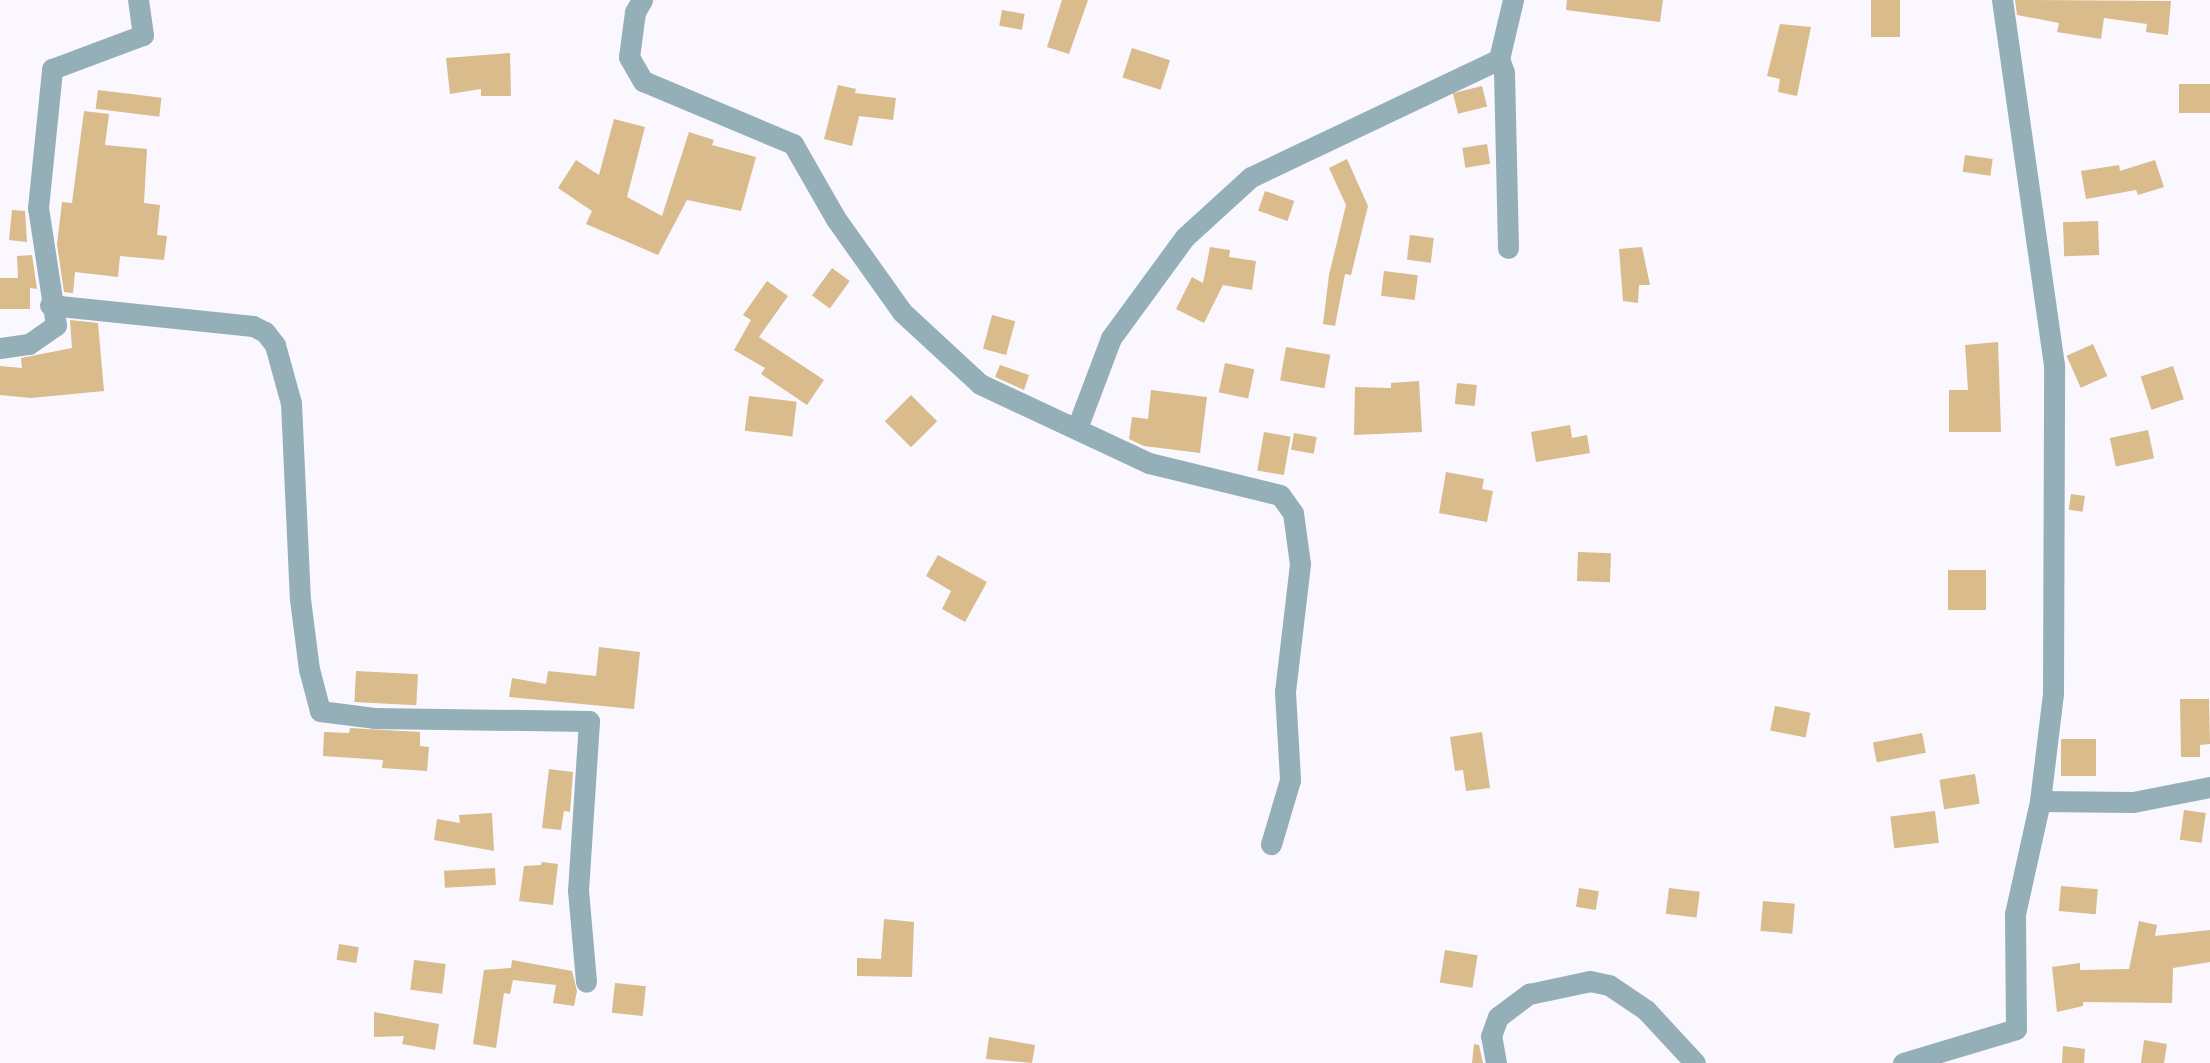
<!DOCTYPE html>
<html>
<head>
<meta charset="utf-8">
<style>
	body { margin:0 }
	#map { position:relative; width:2210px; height:1063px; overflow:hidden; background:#faf7ff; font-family:"Asap Condensed",sans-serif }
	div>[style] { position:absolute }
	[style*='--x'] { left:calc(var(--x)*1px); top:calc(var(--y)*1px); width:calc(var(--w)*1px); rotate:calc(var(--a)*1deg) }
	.building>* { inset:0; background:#d9bb8c; transform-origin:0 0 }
	.street>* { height:21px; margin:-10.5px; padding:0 10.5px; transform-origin:10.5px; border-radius:10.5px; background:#94afb7 }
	span { translate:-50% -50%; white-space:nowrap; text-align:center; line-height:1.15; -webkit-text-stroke:5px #faf7ff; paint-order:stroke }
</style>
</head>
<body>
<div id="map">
	<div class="building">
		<div style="clip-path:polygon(1062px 0,1088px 0,1069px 54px,1047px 47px)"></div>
		<div style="clip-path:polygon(1567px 0,1663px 0,1660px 22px,1566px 10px)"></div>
		<div style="left:1871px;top:0;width:29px;height:37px"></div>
		<div style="clip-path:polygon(2015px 0,2171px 1px,2168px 35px,2146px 32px,2147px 24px,2104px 18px,2101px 39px,2057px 32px,2059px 23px,2017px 15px)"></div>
		<div style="left:1002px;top:10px;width:23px;height:16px;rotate:10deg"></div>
		<div style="clip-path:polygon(1780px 24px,1811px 27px,1797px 96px,1778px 92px,1780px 79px,1767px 76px)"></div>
		<div style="left:1132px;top:48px;width:40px;height:31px;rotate:18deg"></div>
		<div style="clip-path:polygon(510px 53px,511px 96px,481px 96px,481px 89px,450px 94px,446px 58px)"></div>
		<div style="left:2210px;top:84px;width:29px;height:31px;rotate:90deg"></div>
		<div style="clip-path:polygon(838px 85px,856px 89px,855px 93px,896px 98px,893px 120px,859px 116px,852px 146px,824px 139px)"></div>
		<div style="left:1482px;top:86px;width:21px;height:30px;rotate:76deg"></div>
		<div style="left:98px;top:90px;width:64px;height:19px;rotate:7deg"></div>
		<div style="clip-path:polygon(84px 111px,109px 114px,105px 145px,147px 149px,144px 203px,160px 205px,157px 235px,167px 236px,164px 260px,120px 256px,118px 277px,75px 272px,73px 293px,64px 292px,57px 244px,62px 202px,72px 203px)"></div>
		<div style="clip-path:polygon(614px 119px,645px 127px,627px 197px,662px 216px,689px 132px,714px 140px,712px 145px,756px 157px,741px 211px,687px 200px,658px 255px,586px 224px,592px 211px,558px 188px,576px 160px,599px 175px)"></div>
		<div style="left:1487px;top:144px;width:20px;height:25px;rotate:81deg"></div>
		<div style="left:1965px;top:155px;width:28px;height:17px;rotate:8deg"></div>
		<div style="clip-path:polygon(1347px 159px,1368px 206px,1351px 275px,1345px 274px,1335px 326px,1323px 324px,1329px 275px,1346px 205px,1329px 168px)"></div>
		<div style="clip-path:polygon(2155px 160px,2164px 187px,2138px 195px,2136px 190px,2086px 199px,2081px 171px,2119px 165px,2120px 171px)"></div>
		<div style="left:1265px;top:191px;width:31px;height:21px;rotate:19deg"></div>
		<div style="clip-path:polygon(12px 210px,25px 211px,27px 242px,9px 240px)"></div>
		<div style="left:2098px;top:221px;width:34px;height:35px;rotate:88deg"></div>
		<div style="left:1410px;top:235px;width:24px;height:25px;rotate:7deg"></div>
		<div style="clip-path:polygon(1210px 247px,1230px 250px,1229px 257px,1256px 261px,1252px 290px,1223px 285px,1204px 323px,1176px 309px,1192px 277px,1203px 283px)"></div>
		<div style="clip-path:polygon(1642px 247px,1650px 285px,1639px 285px,1638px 303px,1623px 301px,1619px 249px)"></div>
		<div style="clip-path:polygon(32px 255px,37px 289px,30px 288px,30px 309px,0 309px,0 278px,18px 278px,17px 256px)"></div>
		<div style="left:832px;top:268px;width:22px;height:34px;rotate:36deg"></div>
		<div style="left:1384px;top:271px;width:34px;height:25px;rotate:7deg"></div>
		<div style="clip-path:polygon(767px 281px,788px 296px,759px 337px,824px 380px,807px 405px,761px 374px,765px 368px,734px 350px,751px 320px,743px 315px)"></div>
		<div style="left:992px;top:315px;width:24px;height:35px;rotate:15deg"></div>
		<div style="clip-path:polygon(70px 320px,98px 323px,104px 391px,31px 398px,0 395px,0 366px,22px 368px,21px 358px,72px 348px)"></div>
		<div style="clip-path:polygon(1998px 342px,2001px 432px,1949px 432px,1949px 390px,1968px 390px,1965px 345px)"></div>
		<div style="left:2093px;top:344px;width:35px;height:29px;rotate:66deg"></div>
		<div style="left:1286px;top:347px;width:45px;height:34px;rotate:10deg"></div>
		<div style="left:1225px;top:363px;width:30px;height:30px;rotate:12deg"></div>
		<div style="clip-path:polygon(1000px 365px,1029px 375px,1024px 390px,995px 377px)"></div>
		<div style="left:2173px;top:366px;width:35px;height:34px;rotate:72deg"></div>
		<div style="clip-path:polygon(1419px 381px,1422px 432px,1354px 435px,1355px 387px,1391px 388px,1391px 383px)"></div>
		<div style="left:1457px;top:383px;width:20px;height:21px;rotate:6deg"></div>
		<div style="clip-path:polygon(1151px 390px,1207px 397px,1200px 453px,1144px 446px,1129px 439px,1132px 417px,1148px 419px)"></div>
		<div style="left:911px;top:395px;width:37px;height:37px;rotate:45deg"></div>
		<div style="left:749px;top:396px;width:48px;height:35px;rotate:7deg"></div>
		<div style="clip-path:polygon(1570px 425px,1572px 438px,1587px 435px,1590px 453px,1536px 462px,1531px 432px)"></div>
		<div style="left:2148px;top:430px;width:29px;height:39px;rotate:78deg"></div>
		<div style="left:1264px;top:432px;width:27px;height:39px;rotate:10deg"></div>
		<div style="left:1294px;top:433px;width:23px;height:17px;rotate:10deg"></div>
		<div style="clip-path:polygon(1446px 472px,1484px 479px,1482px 489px,1493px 491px,1487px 522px,1439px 513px)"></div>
		<div style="left:2071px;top:494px;width:14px;height:16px;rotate:8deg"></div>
		<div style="left:1578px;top:552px;width:33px;height:29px;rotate:2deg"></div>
		<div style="clip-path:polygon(938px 555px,987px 582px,965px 622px,942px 609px,951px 591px,926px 576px)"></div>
		<div style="left:1948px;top:570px;width:38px;height:40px"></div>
		<div style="clip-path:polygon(599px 647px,640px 652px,634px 709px,509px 697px,512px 678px,546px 684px,548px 671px,596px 676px)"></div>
		<div style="left:356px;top:671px;width:62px;height:31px;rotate:3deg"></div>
		<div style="clip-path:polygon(2180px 699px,2209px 699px,2210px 744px,2200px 745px,2200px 757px,2181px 757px)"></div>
		<div style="left:1775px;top:706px;width:36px;height:25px;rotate:11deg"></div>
		<div style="clip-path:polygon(350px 728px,420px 732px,420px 746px,429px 747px,427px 771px,382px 768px,383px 760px,323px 756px,324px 732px,349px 733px)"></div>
		<div style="clip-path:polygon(1482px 732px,1490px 788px,1466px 791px,1463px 770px,1455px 771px,1450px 737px)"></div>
		<div style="left:1922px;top:733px;width:20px;height:50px;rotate:79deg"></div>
		<div style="left:2096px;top:739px;width:37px;height:35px;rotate:90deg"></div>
		<div style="clip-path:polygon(549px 769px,573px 772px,570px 812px,564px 811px,561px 830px,542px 828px)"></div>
		<div style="left:1975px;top:774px;width:30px;height:36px;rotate:81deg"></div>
		<div style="left:2184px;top:810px;width:22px;height:30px;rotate:8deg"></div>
		<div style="left:1935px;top:811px;width:32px;height:45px;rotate:83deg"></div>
		<div style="clip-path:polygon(492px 813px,494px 851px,434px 840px,437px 819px,460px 823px,459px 815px)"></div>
		<div style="clip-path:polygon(542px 862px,558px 864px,553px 905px,519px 901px,524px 866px,541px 865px)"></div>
		<div style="left:495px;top:868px;width:17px;height:51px;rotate:87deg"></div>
		<div style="left:2061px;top:886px;width:37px;height:25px;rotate:5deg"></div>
		<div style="left:1579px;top:888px;width:20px;height:19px;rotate:9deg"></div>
		<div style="left:1669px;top:888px;width:31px;height:26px;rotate:7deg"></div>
		<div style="left:1763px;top:901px;width:32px;height:30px;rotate:5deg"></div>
		<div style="clip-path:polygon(884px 919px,914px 922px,912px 977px,857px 976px,857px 958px,881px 959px)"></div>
		<div style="clip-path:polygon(2139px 921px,2157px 925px,2155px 936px,2210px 930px,2210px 962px,2173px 968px,2172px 1003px,2083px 1002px,2083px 1006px,2057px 1012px,2052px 967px,2080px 963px,2080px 970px,2129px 969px)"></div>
		<div style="left:339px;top:944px;width:20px;height:16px;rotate:9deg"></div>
		<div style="left:1445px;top:950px;width:33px;height:33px;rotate:9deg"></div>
		<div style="left:414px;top:960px;width:32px;height:30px;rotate:7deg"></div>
		<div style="clip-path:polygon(512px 960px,572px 971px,577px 991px,574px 1006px,553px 1003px,556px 985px,513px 980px,510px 994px,504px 993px,496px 1048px,473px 1044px,484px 970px,511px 968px)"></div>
		<div style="left:615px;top:983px;width:31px;height:30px;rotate:6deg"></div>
		<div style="clip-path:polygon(374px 1012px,439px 1024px,435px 1050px,402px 1044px,404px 1036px,374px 1037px)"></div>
		<div style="clip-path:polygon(989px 1037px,1035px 1045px,1032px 1063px,986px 1059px)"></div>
		<div style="clip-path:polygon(2144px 1040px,2167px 1044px,2164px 1063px,2141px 1063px)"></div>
		<div style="clip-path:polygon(1474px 1044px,1479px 1045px,1483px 1063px,1472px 1063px)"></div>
		<div style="clip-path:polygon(2063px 1046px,2085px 1049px,2084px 1063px,2062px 1063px)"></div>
	</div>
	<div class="street">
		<div style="--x:642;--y:0;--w:14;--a:120"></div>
		<div style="--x:635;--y:12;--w:45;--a:97.6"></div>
		<div style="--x:629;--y:57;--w:28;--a:60"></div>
		<div style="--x:643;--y:81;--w:163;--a:22.8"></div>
		<div style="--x:793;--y:144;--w:86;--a:60.2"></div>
		<div style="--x:836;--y:219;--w:114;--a:54.6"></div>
		<div style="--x:902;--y:312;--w:106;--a:42.7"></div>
		<div style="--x:980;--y:384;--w:187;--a:25.1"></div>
		<div style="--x:1149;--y:463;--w:135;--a:13.7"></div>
		<div style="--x:1280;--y:495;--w:22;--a:54"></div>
		<div style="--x:1293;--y:513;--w:51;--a:82.2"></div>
		<div style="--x:1300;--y:564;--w:129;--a:96.7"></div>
		<div style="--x:1285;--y:692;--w:88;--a:86.7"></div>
		<div style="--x:1290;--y:780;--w:67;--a:106.5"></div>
		<div style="--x:1508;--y:248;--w:176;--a:-91.3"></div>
		<div style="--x:1504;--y:72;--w:14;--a:-111"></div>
		<div style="--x:1499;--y:59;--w:61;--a:-76.7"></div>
		<div style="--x:50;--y:305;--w:204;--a:5.9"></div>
		<div style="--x:253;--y:326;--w:13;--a:27"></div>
		<div style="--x:265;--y:332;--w:16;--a:52"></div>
		<div style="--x:275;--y:345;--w:60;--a:74.6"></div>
		<div style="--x:291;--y:403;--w:196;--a:87.4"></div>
		<div style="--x:300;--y:599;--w:71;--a:82.7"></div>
		<div style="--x:309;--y:669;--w:43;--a:75.3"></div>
		<div style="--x:320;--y:711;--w:54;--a:7.4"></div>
		<div style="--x:374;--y:718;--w:215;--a:0.8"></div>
		<div style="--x:589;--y:721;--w:169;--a:93.7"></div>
		<div style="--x:578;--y:890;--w:92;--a:85"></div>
		<div style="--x:0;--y:348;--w:29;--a:-8"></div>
		<div style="--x:29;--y:344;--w:33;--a:-35"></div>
		<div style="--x:56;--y:325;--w:118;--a:-98.7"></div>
		<div style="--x:38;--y:208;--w:140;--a:-84.2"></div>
		<div style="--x:52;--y:69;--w:97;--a:-20.5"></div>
		<div style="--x:143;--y:35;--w:35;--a:-98"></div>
		<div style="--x:1077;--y:428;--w:96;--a:-69.3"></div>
		<div style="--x:1111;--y:338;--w:125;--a:-53.8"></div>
		<div style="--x:1185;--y:237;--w:89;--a:-42.3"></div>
		<div style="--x:1251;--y:177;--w:275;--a:-25.4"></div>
		<div style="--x:2040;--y:801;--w:93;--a:0.6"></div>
		<div style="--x:2133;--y:802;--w:78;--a:-11"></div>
		<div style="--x:1496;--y:1063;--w:27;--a:-100"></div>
		<div style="--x:1491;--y:1036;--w:20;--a:-70"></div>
		<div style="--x:1498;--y:1017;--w:39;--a:-37"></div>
		<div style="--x:1529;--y:994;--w:62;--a:-12"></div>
		<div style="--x:1590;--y:981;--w:19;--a:12"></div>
		<div style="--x:1609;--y:985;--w:45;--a:34"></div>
		<div style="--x:1646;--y:1010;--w:72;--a:47.2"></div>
		<div style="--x:1903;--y:1063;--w:118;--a:-16.7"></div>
		<div style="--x:2016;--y:1029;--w:115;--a:-90.5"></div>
		<div style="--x:2015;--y:914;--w:116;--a:-77.5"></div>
		<div style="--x:2040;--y:801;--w:108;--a:-83.1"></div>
		<div style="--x:2053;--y:694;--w:329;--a:-89.8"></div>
		<div style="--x:2054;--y:365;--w:369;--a:-98.1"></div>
	</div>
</div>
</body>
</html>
